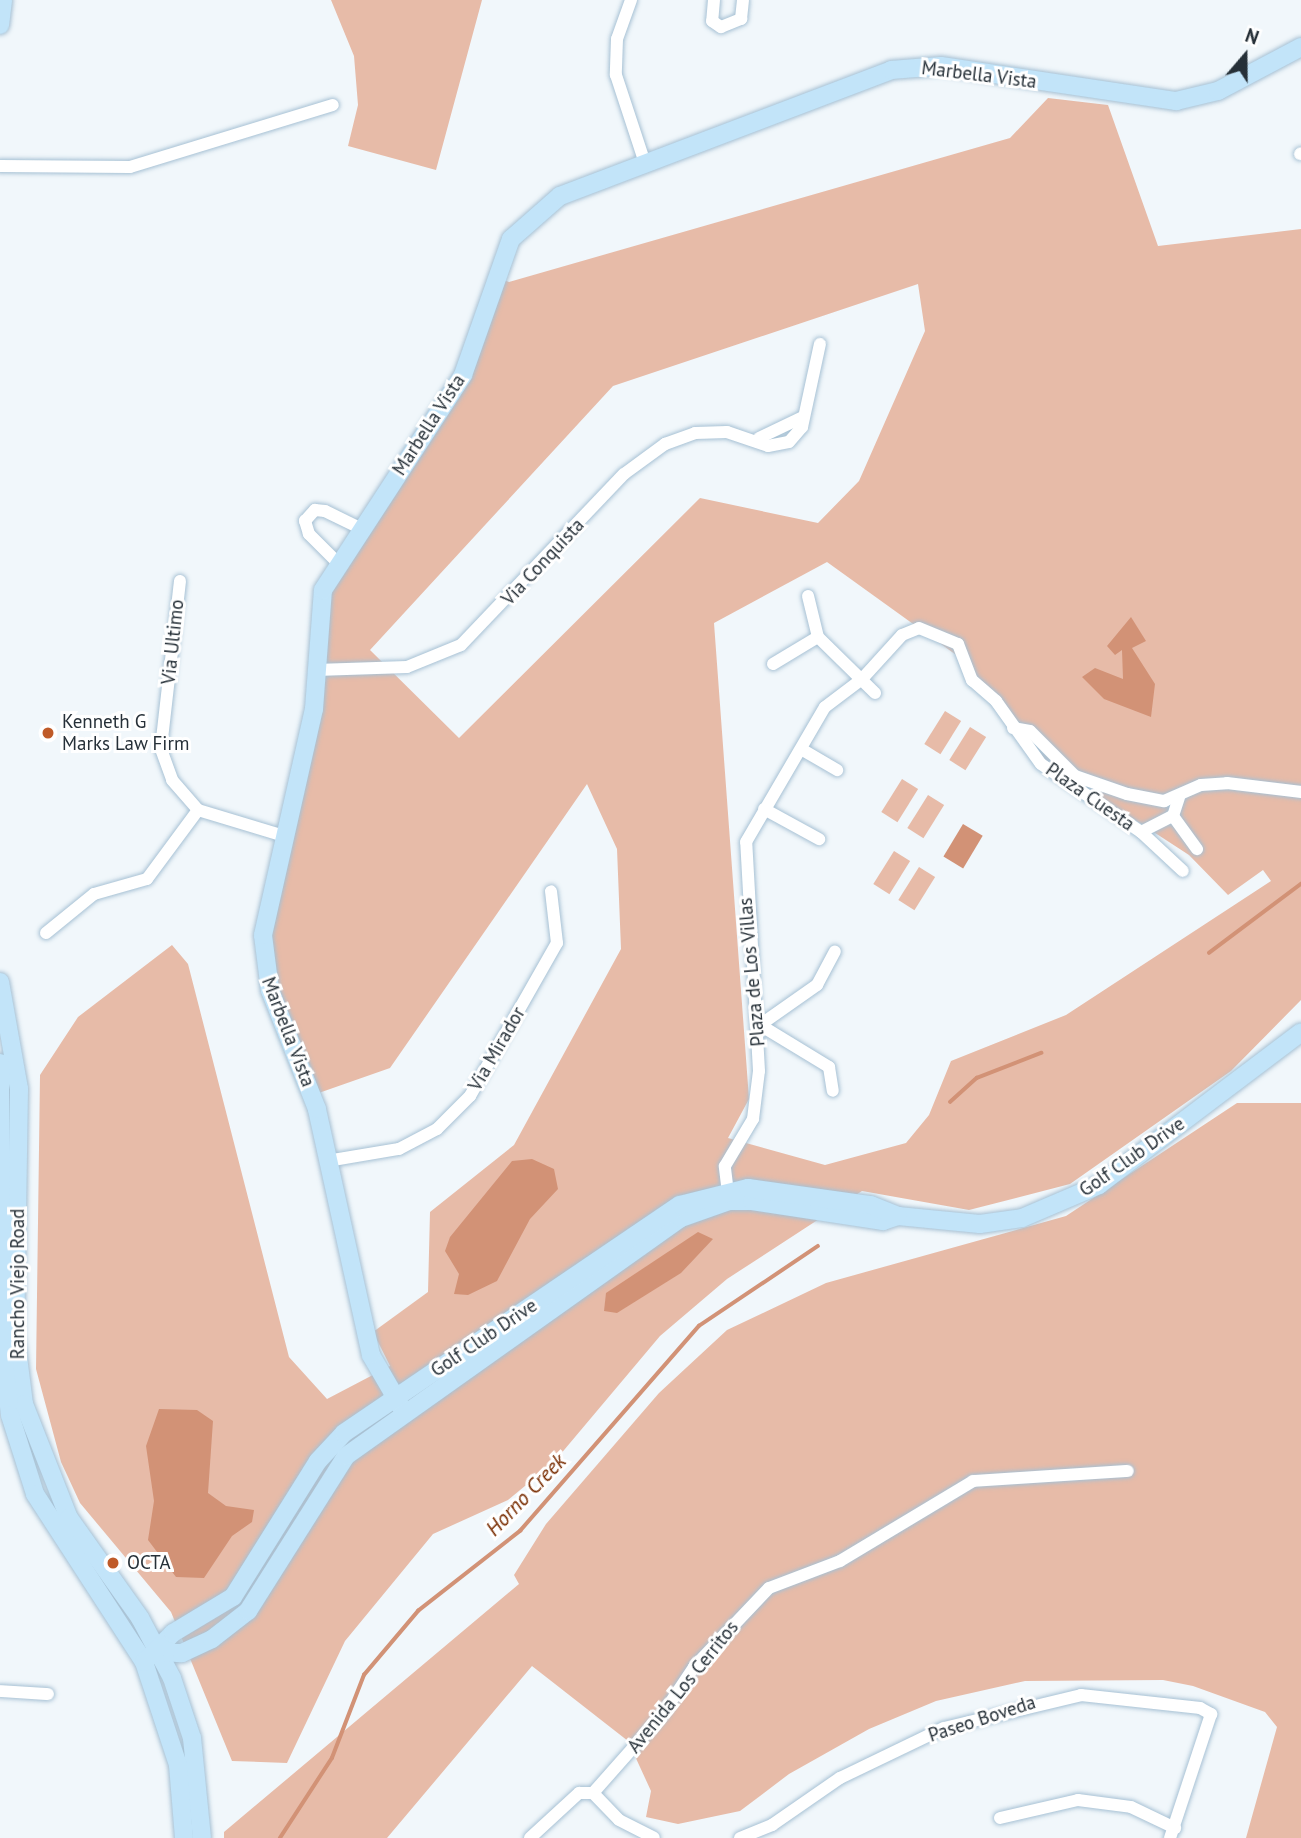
<!DOCTYPE html>
<html>
<head>
<meta charset="utf-8">
<style>
	body { margin:0 }
	#map { position:relative; width:1301px; height:1838px; overflow:hidden; background:#f1f7fb; font-family:"PT Sans",sans-serif }
	div>[style] { position:absolute }
	[style*='--x'] { left:calc(var(--x)*1px); top:calc(var(--y)*1px); width:calc(var(--w)*1px); rotate:calc(var(--a)*1deg) }
	.green>* { inset:0; background:#e7bba8; transform-origin:0 0 }
	.water>* { inset:0; background:#d29276; transform-origin:0 0 }
	.stream>* { height:3.5px; margin:-1.75px; padding:0 1.75px; transform-origin:1.75px; border-radius:1.75px; background:#d29276 }
	.roads { filter:drop-shadow(0 0 2px #a7c1d4) drop-shadow(0 0 2px #a7c1d4) }
	.street>* { height:12px; margin:-6px; padding:0 6px; transform-origin:6px; border-radius:6px; background:#fff }
	.secondary>* { height:18px; margin:-9px; padding:0 9px; transform-origin:9px; border-radius:9px; background:#c2e4f9 }
	.dots>* { width:19px; height:19px; translate:-50% -50%; box-sizing:border-box; border:4px solid #fff; border-radius:50% }
	span { translate:-50% -50%; white-space:nowrap; text-align:center; line-height:1.15; -webkit-text-stroke:6px #fff; paint-order:stroke }
	.street-label { font-size:19px; color:#263038 }
	.poi-label { font-size:19px; color:#263038 }
	.left { translate:0 -50%; text-align:left }
	.water-label { font-size:21px; color:#782c00; font-style:italic }
	.north { position:absolute; left:1210px; top:21px; width:70px; height:70px; -webkit-text-stroke:5px #fff; paint-order:stroke; rotate:20deg; font-size:19px; font-weight:700; line-height:28px; text-align:center; color:#263038 }
	.north::after { content:''; display:block; margin:auto; width:24px; height:32px; background:#263038; clip-path:polygon(50% 0,100% 100%,50% 72%,0 100%) }
</style>
</head>
<body>
<div id="map">
	<div class="green">
		<div style="clip-path:polygon(331px 0,482px 0,436px 170px,348px 146px,358px 105px,354px 56px)"></div>
		<div style="clip-path:polygon(evenodd,1048px 98px,1108px 105px,1158px 246px,1301px 229px,1301px 1000px,1231px 1071px,1070px 1184px,969px 1210px,862px 1191px,727px 1279px,660px 1336px,554px 1462px,508px 1500px,433px 1534px,345px 1641px,287px 1763px,232px 1761px,171px 1612px,80px 1503px,61px 1462px,36px 1369px,40px 1075px,78px 1017px,172px 945px,188px 964px,289px 1357px,327px 1399px,390px 1366px,373px 1332px,428px 1292px,430px 1212px,514px 1145px,621px 949px,617px 849px,587px 784px,390px 1068px,313px 1095px,263px 961px,314px 709px,317px 612px,463px 375px,493px 276px,509px 282px,1010px 138px,1048px 98px,918px 284px,925px 331px,859px 481px,818px 523px,700px 498px,459px 738px,370px 650px,613px 386px,918px 284px,1048px 98px,827px 562px,959px 657px,1049px 764px,1189px 855px,1228px 895px,1263px 870px,1271px 881px,1066px 1015px,951px 1061px,929px 1115px,906px 1143px,825px 1165px,728px 1138px,749px 1099px,714px 623px,827px 562px)"></div>
		<div style="left:945px;top:711px;width:19px;height:39px;rotate:32deg"></div>
		<div style="left:970px;top:727px;width:19px;height:39px;rotate:32deg"></div>
		<div style="left:902px;top:779px;width:19px;height:39px;rotate:32deg"></div>
		<div style="left:928px;top:795px;width:19px;height:39px;rotate:32deg"></div>
		<div style="left:894px;top:851px;width:19px;height:39px;rotate:32deg"></div>
		<div style="left:919px;top:867px;width:19px;height:39px;rotate:32deg"></div>
		<div style="clip-path:polygon(1237px 1103px,1301px 1103px,1301px 1838px,1246px 1838px,1277px 1727px,1265px 1712px,1193px 1686px,1163px 1680px,1025px 1681px,936px 1701px,869px 1729px,789px 1774px,740px 1811px,678px 1824px,646px 1817px,651px 1791px,628px 1741px,532px 1666px,387px 1838px,224px 1838px,224px 1832px,519px 1584px,514px 1575px,546px 1524px,659px 1393px,727px 1330px,826px 1283px,1066px 1216px)"></div>
	</div>
	<div class="water">
		<div style="clip-path:polygon(1131px 617px,1146px 641px,1132px 648px,1155px 684px,1151px 717px,1104px 699px,1082px 677px,1095px 668px,1123px 679px,1122px 650px,1115px 655px,1107px 646px)"></div>
		<div style="left:963px;top:824px;width:23px;height:38px;rotate:31deg"></div>
		<div style="clip-path:polygon(532px 1159px,554px 1169px,558px 1189px,530px 1219px,497px 1281px,468px 1295px,454px 1294px,459px 1274px,445px 1251px,450px 1237px,512px 1161px)"></div>
		<div style="clip-path:polygon(698px 1232px,713px 1239px,681px 1273px,617px 1313px,604px 1311px,606px 1293px)"></div>
		<div style="clip-path:polygon(159px 1409px,197px 1410px,213px 1421px,208px 1493px,226px 1506px,254px 1510px,252px 1522px,232px 1536px,204px 1578px,176px 1577px,148px 1540px,154px 1501px,146px 1446px)"></div>
	</div>
	<div class="stream">
		<div style="--x:1209;--y:953;--w:115;--a:-36.9"></div>
		<div style="--x:950;--y:1102;--w:36;--a:-42"></div>
		<div style="--x:977;--y:1078;--w:69;--a:-21.3"></div>
		<div style="--x:280;--y:1838;--w:95;--a:-57"></div>
		<div style="--x:332;--y:1758;--w:89;--a:-68.9"></div>
		<div style="--x:364;--y:1675;--w:84;--a:-49.8"></div>
		<div style="--x:418;--y:1611;--w:130;--a:-38.1"></div>
		<div style="--x:520;--y:1531;--w:272;--a:-48.9"></div>
		<div style="--x:699;--y:1326;--w:143;--a:-33.9"></div>
	</div>
	<div class="roads">
		<div class="street">
			<div style="--x:631;--y:0;--w:41;--a:109.7"></div>
			<div style="--x:617;--y:39;--w:36;--a:92"></div>
			<div style="--x:616;--y:75;--w:93;--a:71.8"></div>
			<div style="--x:714;--y:0;--w:21;--a:95"></div>
			<div style="--x:712;--y:21;--w:11;--a:34"></div>
			<div style="--x:721;--y:27;--w:22;--a:-22"></div>
			<div style="--x:741;--y:19;--w:19;--a:-84"></div>
			<div style="--x:1300;--y:154;--w:1;--a:-45"></div>
			<div style="--x:0;--y:166;--w:130;--a:0.4"></div>
			<div style="--x:130;--y:167;--w:212;--a:-17"></div>
			<div style="--x:759;--y:438;--w:47;--a:-25.5"></div>
			<div style="--x:337;--y:562;--w:40;--a:-135"></div>
			<div style="--x:309;--y:534;--w:14;--a:-107"></div>
			<div style="--x:305;--y:521;--w:15;--a:-48"></div>
			<div style="--x:315;--y:510;--w:10;--a:6"></div>
			<div style="--x:325;--y:511;--w:39;--a:26"></div>
			<div style="--x:180;--y:581;--w:169;--a:96.5"></div>
			<div style="--x:161;--y:749;--w:33;--a:70"></div>
			<div style="--x:172;--y:780;--w:40;--a:49"></div>
			<div style="--x:198;--y:810;--w:90;--a:16.8"></div>
			<div style="--x:808;--y:596;--w:42;--a:76.3"></div>
			<div style="--x:773;--y:664;--w:52;--a:-31"></div>
			<div style="--x:818;--y:637;--w:80;--a:44.5"></div>
			<div style="--x:316;--y:670;--w:91;--a:-1.9"></div>
			<div style="--x:407;--y:667;--w:58;--a:-22.2"></div>
			<div style="--x:461;--y:645;--w:236;--a:-46.4"></div>
			<div style="--x:624;--y:474;--w:51;--a:-36.2"></div>
			<div style="--x:665;--y:444;--w:32;--a:-20"></div>
			<div style="--x:695;--y:433;--w:32;--a:-2"></div>
			<div style="--x:727;--y:432;--w:43;--a:18.9"></div>
			<div style="--x:768;--y:446;--w:21;--a:-11"></div>
			<div style="--x:789;--y:442;--w:20;--a:-49"></div>
			<div style="--x:802;--y:427;--w:85;--a:-77.8"></div>
			<div style="--x:1013;--y:728;--w:17;--a:10"></div>
			<div style="--x:1030;--y:731;--w:64;--a:45"></div>
			<div style="--x:1075;--y:776;--w:55;--a:19.1"></div>
			<div style="--x:1127;--y:794;--w:38;--a:11"></div>
			<div style="--x:1164;--y:801;--w:40;--a:-23.4"></div>
			<div style="--x:1201;--y:785;--w:26;--a:-4"></div>
			<div style="--x:1227;--y:783;--w:75;--a:6.9"></div>
			<div style="--x:801;--y:749;--w:42;--a:30.3"></div>
			<div style="--x:764;--y:809;--w:63;--a:28.6"></div>
			<div style="--x:1173;--y:816;--w:41;--a:54"></div>
			<div style="--x:1141;--y:832;--w:36;--a:-27"></div>
			<div style="--x:1173;--y:816;--w:19;--a:-72"></div>
			<div style="--x:46;--y:933;--w:62;--a:-39.1"></div>
			<div style="--x:94;--y:894;--w:55;--a:-15.8"></div>
			<div style="--x:147;--y:879;--w:86;--a:-53.5"></div>
			<div style="--x:760;--y:1025;--w:70;--a:-35.1"></div>
			<div style="--x:817;--y:985;--w:38;--a:-62"></div>
			<div style="--x:760;--y:1025;--w:81;--a:31.3"></div>
			<div style="--x:829;--y:1067;--w:24;--a:81"></div>
			<div style="--x:327;--y:1161;--w:73;--a:-9.5"></div>
			<div style="--x:399;--y:1149;--w:43;--a:-27.8"></div>
			<div style="--x:437;--y:1129;--w:47;--a:-45"></div>
			<div style="--x:470;--y:1096;--w:176;--a:-60.4"></div>
			<div style="--x:557;--y:943;--w:52;--a:-96.6"></div>
			<div style="--x:729;--y:1201;--w:35;--a:-97"></div>
			<div style="--x:725;--y:1166;--w:55;--a:-59.2"></div>
			<div style="--x:753;--y:1119;--w:48;--a:-82.9"></div>
			<div style="--x:759;--y:1071;--w:229;--a:-93.2"></div>
			<div style="--x:746;--y:842;--w:156;--a:-59.7"></div>
			<div style="--x:825;--y:707;--w:46;--a:-37.1"></div>
			<div style="--x:862;--y:679;--w:59;--a:-47.7"></div>
			<div style="--x:902;--y:635;--w:18;--a:-22"></div>
			<div style="--x:919;--y:628;--w:42;--a:22.3"></div>
			<div style="--x:958;--y:644;--w:39;--a:69"></div>
			<div style="--x:972;--y:680;--w:32;--a:41"></div>
			<div style="--x:996;--y:701;--w:77;--a:54.5"></div>
			<div style="--x:1041;--y:764;--w:121;--a:34.2"></div>
			<div style="--x:1141;--y:832;--w:57;--a:42.9"></div>
			<div style="--x:0;--y:1691;--w:48;--a:3.6"></div>
			<div style="--x:593;--y:1793;--w:104;--a:-48.5"></div>
			<div style="--x:662;--y:1715;--w:58;--a:-56.3"></div>
			<div style="--x:694;--y:1667;--w:109;--a:-46.5"></div>
			<div style="--x:769;--y:1588;--w:76;--a:-20.8"></div>
			<div style="--x:840;--y:1561;--w:155;--a:-31"></div>
			<div style="--x:973;--y:1481;--w:155;--a:-3.7"></div>
			<div style="--x:593;--y:1793;--w:37;--a:46"></div>
			<div style="--x:619;--y:1820;--w:39;--a:27"></div>
			<div style="--x:1000;--y:1818;--w:80;--a:-13"></div>
			<div style="--x:1078;--y:1800;--w:53;--a:7.5"></div>
			<div style="--x:1131;--y:1807;--w:49;--a:25.5"></div>
			<div style="--x:530;--y:1838;--w:67;--a:-42.6"></div>
			<div style="--x:579;--y:1793;--w:14;--a:0"></div>
			<div style="--x:740;--y:1838;--w:35;--a:-22"></div>
			<div style="--x:772;--y:1825;--w:83;--a:-34.7"></div>
			<div style="--x:840;--y:1778;--w:115;--a:-25.7"></div>
			<div style="--x:944;--y:1728;--w:141;--a:-13.5"></div>
			<div style="--x:1081;--y:1695;--w:120;--a:6.2"></div>
			<div style="--x:1200;--y:1708;--w:13;--a:29"></div>
			<div style="--x:1211;--y:1714;--w:131;--a:108.3"></div>
		</div>
		<div class="secondary">
			<div style="--x:0;--y:25;--w:25;--a:-83"></div>
			<div style="--x:0;--y:982;--w:109;--a:79.9"></div>
			<div style="--x:19;--y:1089;--w:244;--a:90.9"></div>
			<div style="--x:15;--y:1333;--w:72;--a:82.8"></div>
			<div style="--x:24;--y:1404;--w:123;--a:68.5"></div>
			<div style="--x:69;--y:1518;--w:123;--a:54.6"></div>
			<div style="--x:140;--y:1618;--w:68;--a:61.9"></div>
			<div style="--x:172;--y:1678;--w:63;--a:71.6"></div>
			<div style="--x:192;--y:1738;--w:100;--a:84.3"></div>
			<div style="--x:0;--y:1063;--w:271;--a:89.8"></div>
			<div style="--x:1;--y:1334;--w:81;--a:83.7"></div>
			<div style="--x:10;--y:1415;--w:83;--a:72.4"></div>
			<div style="--x:35;--y:1494;--w:200;--a:57"></div>
			<div style="--x:144;--y:1662;--w:108;--a:71.7"></div>
			<div style="--x:178;--y:1765;--w:73;--a:85.3"></div>
			<div style="--x:404;--y:1412;--w:66;--a:-120.1"></div>
			<div style="--x:371;--y:1355;--w:252;--a:-102.4"></div>
			<div style="--x:317;--y:1109;--w:128;--a:-111.6"></div>
			<div style="--x:270;--y:990;--w:55;--a:-97.3"></div>
			<div style="--x:263;--y:935;--w:232;--a:-77.3"></div>
			<div style="--x:314;--y:709;--w:119;--a:-85.7"></div>
			<div style="--x:323;--y:590;--w:257;--a:-56.9"></div>
			<div style="--x:463;--y:375;--w:144;--a:-70.6"></div>
			<div style="--x:511;--y:239;--w:65;--a:-41.3"></div>
			<div style="--x:560;--y:196;--w:354;--a:-20.8"></div>
			<div style="--x:891;--y:70;--w:50;--a:-4.6"></div>
			<div style="--x:941;--y:66;--w:238;--a:8.5"></div>
			<div style="--x:1176;--y:101;--w:43;--a:-13.4"></div>
			<div style="--x:1218;--y:91;--w:94;--a:-27.9"></div>
			<div style="--x:160;--y:1652;--w:22;--a:3"></div>
			<div style="--x:182;--y:1653;--w:33;--a:-25"></div>
			<div style="--x:212;--y:1639;--w:46;--a:-37.9"></div>
			<div style="--x:248;--y:1611;--w:183;--a:-57.7"></div>
			<div style="--x:346;--y:1456;--w:411;--a:-35.4"></div>
			<div style="--x:681;--y:1218;--w:51;--a:-19.5"></div>
			<div style="--x:729;--y:1201;--w:23;--a:0"></div>
			<div style="--x:752;--y:1201;--w:133;--a:8.7"></div>
			<div style="--x:883;--y:1221;--w:16;--a:-18"></div>
			<div style="--x:898;--y:1216;--w:82;--a:5.6"></div>
			<div style="--x:980;--y:1224;--w:42;--a:-8.1"></div>
			<div style="--x:1022;--y:1218;--w:84;--a:-23.2"></div>
			<div style="--x:1099;--y:1185;--w:253;--a:-37.1"></div>
			<div style="--x:144;--y:1662;--w:41;--a:-45"></div>
			<div style="--x:173;--y:1633;--w:70;--a:-31"></div>
			<div style="--x:233;--y:1597;--w:160;--a:-58"></div>
			<div style="--x:318;--y:1461;--w:38;--a:-47"></div>
			<div style="--x:344;--y:1433;--w:406;--a:-34.2"></div>
			<div style="--x:680;--y:1205;--w:70;--a:-14"></div>
			<div style="--x:748;--y:1188;--w:124;--a:7.9"></div>
			<div style="--x:871;--y:1205;--w:29;--a:22"></div>
		</div>
	</div>
	<div class="dots">
		<div style="left:48px;top:733px;background:#bf5a28"></div>
		<div style="left:113px;top:1563px;background:#bf5a28"></div>
	</div>
	<div class="street-label">
		<span style="left:979px;top:75px;rotate:7deg">Marbella Vista</span>
		<span style="left:429px;top:425px;rotate:-57deg">Marbella Vista</span>
		<span style="left:543px;top:562px;rotate:-47deg">Via Conquista</span>
		<span style="left:173px;top:642px;rotate:-84deg">Via Ultimo</span>
		<span style="left:1090px;top:797px;rotate:35deg">Plaza Cuesta</span>
		<span style="left:752px;top:972px;rotate:-95deg">Plaza de Los Villas</span>
		<span style="left:288px;top:1032px;rotate:69deg">Marbella Vista</span>
		<span style="left:497px;top:1049px;rotate:-60deg">Via Mirador</span>
		<span style="left:1132px;top:1157px;rotate:-35deg">Golf Club Drive</span>
		<span style="left:18px;top:1284px;rotate:-90deg">Rancho Viejo Road</span>
		<span style="left:484px;top:1338px;rotate:-34deg">Golf Club Drive</span>
		<span style="left:683px;top:1687px;rotate:-51deg">Avenida Los Cerritos</span>
		<span style="left:982px;top:1719px;rotate:-18deg">Paseo Boveda</span>
	</div>
	<div class="poi-label">
		<span class="left" style="left:62px;top:733px">Kenneth G<br>Marks Law Firm</span>
		<span class="left" style="left:127px;top:1563px">OCTA</span>
	</div>
	<div class="water-label">
		<span style="left:526px;top:1495px;rotate:-46deg">Horno Creek</span>
	</div>
	<div class="north">N</div>
</div>
</body>
</html>
